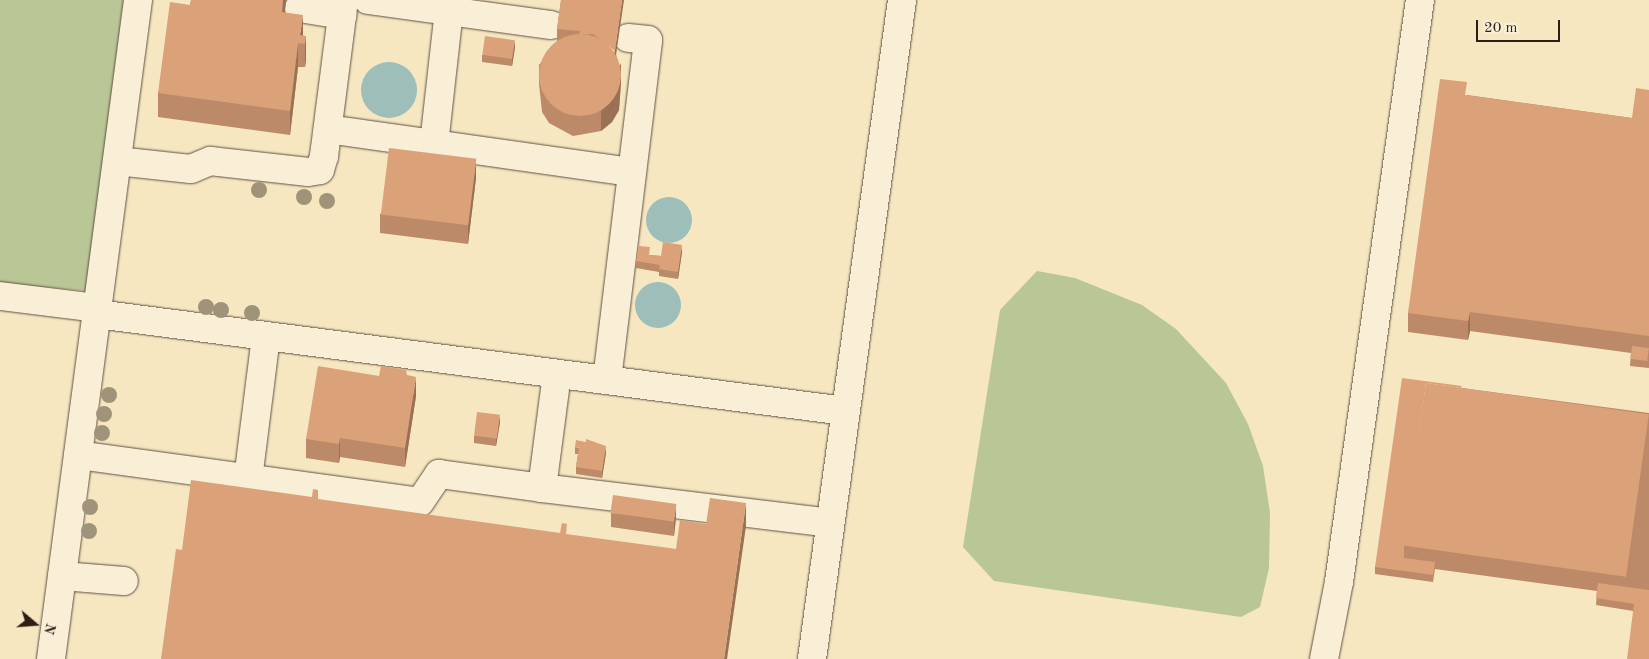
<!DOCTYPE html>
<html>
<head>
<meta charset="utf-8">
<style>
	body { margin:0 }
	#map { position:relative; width:1649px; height:659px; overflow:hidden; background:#f6e7c1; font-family:"Old Standard TT",serif }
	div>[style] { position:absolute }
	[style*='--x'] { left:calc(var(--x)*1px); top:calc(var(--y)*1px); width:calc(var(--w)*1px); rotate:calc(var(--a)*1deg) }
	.green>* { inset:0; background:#b9c696 }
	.water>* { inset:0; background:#9ebeba }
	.round { border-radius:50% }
	.roads { filter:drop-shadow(0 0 1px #615042) drop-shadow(0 0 1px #615042) }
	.minor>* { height:28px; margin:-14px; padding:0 14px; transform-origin:14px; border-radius:14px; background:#f9efd7 }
	.trees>* { width:16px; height:16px; margin:-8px; border-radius:50%; background:#9f9479 }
	.wall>* { inset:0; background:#bc8a68 }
	.shaded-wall>* { inset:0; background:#997155 }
	.building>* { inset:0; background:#dba179; transform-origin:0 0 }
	span { translate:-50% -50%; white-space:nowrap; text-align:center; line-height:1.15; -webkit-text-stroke:4px #f9efd7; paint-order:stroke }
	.north { position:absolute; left:10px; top:599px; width:50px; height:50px; -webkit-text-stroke:4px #f9efd7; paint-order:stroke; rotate:108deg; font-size:14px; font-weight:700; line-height:20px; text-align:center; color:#2f1e18 }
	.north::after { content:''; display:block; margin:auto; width:18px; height:22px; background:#2f1e18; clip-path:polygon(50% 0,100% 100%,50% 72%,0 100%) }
	.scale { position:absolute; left:1476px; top:20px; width:84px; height:22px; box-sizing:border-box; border:2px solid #2f1e18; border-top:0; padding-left:6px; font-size:15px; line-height:18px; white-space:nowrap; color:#2f1e18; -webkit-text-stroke:4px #f9efd7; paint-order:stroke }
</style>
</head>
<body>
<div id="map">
	<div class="green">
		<div style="clip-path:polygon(0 0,124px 0,86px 291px,0 283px)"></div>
		<div style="clip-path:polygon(1037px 271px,1075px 278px,1142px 305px,1176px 329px,1226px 383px,1248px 424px,1263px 466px,1270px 513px,1269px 568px,1260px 607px,1241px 617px,994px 581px,963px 547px,1000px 310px)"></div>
	</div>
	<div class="water">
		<div class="round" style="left:361px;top:62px;width:56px;height:56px"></div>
		<div class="round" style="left:646px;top:197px;width:46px;height:46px"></div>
		<div class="round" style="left:635px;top:282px;width:46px;height:46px"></div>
	</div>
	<div class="roads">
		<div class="minor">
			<div style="--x:368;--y:0;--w:185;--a:7.8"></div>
			<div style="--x:299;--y:8;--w:44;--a:9.2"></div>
			<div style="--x:328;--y:129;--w:307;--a:8.1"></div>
			<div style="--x:434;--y:144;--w:134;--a:-83.6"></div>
			<div style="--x:117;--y:161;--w:74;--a:6.2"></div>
			<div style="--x:191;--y:169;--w:21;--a:-23"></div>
			<div style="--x:210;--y:161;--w:99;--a:6.4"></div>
			<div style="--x:308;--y:172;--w:12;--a:-9"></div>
			<div style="--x:320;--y:170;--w:15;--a:-74"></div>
			<div style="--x:324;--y:156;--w:157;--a:-82.7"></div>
			<div style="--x:0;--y:296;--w:99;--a:7"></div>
			<div style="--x:97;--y:314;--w:754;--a:7.39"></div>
			<div style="--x:607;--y:380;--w:342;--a:-83.1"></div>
			<div style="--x:648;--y:40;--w:20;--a:-174"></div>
			<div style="--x:78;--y:455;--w:345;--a:7.8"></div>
			<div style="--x:420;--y:502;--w:34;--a:-56"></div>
			<div style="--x:439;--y:474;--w:104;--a:7.7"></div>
			<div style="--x:542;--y:488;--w:115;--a:-82.5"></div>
			<div style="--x:248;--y:479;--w:144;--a:-82.8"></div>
			<div style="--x:542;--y:488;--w:290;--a:6.9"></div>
			<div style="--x:62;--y:576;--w:62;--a:4.6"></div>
			<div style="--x:51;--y:659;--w:665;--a:-82.48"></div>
			<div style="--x:812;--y:659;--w:665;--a:-82.22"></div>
			<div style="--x:1324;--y:659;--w:78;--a:-79"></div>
			<div style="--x:1339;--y:582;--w:588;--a:-82.08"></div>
		</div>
	</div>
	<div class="trees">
		<div style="left:259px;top:190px"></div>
		<div style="left:304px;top:197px"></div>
		<div style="left:327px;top:201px"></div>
		<div style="left:206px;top:307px"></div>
		<div style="left:221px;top:310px"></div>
		<div style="left:252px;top:313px"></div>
		<div style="left:109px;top:395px"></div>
		<div style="left:104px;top:414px"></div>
		<div style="left:102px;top:433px"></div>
		<div style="left:90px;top:507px"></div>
		<div style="left:89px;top:531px"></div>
	</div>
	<div class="wall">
		<div style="clip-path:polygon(191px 0,286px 0,285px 13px,303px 36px,306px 36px,306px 60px,305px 67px,298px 67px,290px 135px,158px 117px,158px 93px,190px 5px)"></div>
		<div style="clip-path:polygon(561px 0,616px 54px,621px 82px,619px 110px,612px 122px,601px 131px,573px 136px,549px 123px,542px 112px,539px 84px,539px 65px,557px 42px,557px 29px)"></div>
		<div style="clip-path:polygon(515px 47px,512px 66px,482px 62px,482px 55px)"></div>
		<div style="clip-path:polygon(1649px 90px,1649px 368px,1630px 366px,1631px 353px,1470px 331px,1468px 340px,1408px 332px,1408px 313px,1467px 95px,1632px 118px)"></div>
		<div style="clip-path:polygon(476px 178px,468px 244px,380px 233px,380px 214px)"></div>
		<div style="clip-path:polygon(682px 252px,678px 279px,659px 276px,659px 272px,636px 268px,636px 261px,650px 255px,661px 256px)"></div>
		<div style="clip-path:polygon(379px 376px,416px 396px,405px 467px,340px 457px,339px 463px,306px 458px,306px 439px)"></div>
		<div style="clip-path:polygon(1462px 388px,1649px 413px,1649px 659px,1633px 611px,1596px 605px,1597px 591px,1435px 569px,1433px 582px,1375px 574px,1375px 567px)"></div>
		<div style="clip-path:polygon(500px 422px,496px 446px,474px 443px,474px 436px)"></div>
		<div style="clip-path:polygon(575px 447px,606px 453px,602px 478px,576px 474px,576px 467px,578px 454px,575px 454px)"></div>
		<div style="clip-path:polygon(611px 513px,676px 517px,674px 536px,611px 527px)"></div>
	</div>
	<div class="shaded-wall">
		<div style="clip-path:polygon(283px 0,286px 0,282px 36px,282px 12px)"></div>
		<div style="clip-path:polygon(622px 0,624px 0,614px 69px,614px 56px)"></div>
		<div style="clip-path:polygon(303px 15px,303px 39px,300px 35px)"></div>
		<div style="clip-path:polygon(306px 36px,306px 60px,305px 67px,305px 44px)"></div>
		<div style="clip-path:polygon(515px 40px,515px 47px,512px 66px,512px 59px)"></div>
		<div style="clip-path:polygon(298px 43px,298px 67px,290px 135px,290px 111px)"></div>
		<div style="clip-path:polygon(621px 63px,621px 82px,619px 110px,612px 122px,601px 131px,601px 112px)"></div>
		<div style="clip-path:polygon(476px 159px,476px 178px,468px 244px,468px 225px)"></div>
		<div style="clip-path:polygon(682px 245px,682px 252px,678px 279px,678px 272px)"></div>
		<div style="clip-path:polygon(1470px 312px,1470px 331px,1468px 340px,1468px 321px)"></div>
		<div style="clip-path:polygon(416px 377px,416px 396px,405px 467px,405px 448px)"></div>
		<div style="clip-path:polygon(500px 415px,500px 422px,496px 446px,496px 439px)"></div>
		<div style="clip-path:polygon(340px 438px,340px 457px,339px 463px,339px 444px)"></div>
		<div style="clip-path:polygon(606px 446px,606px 453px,602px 478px,602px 471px)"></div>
		<div style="clip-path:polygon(746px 503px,746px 526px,727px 659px,724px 659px)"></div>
		<div style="clip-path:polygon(676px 504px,676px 517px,674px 536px,674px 522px)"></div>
	</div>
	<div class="building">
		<div style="clip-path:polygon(191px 0,283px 0,282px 12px,303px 15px,300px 35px,306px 36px,305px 44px,298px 43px,290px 111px,158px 93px,170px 2px,190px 5px)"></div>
		<div style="clip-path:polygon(561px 0,622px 0,615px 51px,593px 34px,579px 35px,580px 31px,557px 29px)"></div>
		<div class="round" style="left:539px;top:34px;width:82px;height:82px"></div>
		<div style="left:485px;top:36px;width:30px;height:19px;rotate:8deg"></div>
		<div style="clip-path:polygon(1440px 79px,1467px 82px,1465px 95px,1632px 118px,1636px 88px,1649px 90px,1649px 336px,1470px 312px,1468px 321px,1408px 313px)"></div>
		<div style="left:389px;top:148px;width:88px;height:67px;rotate:7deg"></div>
		<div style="clip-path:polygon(663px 242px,682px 245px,678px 272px,659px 269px,660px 265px,636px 261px,639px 246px,650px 247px,649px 255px,661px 256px)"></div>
		<div style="left:1632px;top:346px;width:17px;height:13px;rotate:7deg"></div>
		<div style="clip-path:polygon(318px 366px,379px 376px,381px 366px,406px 370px,407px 375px,416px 377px,405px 448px,340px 438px,339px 444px,306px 439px)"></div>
		<div style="clip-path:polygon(1402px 378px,1462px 386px,1461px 388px,1426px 383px,1404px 546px,1404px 558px,1435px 562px,1433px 575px,1375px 567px)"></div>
		<div style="left:1426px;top:383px;width:225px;height:164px;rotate:8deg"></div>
		<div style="left:477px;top:412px;width:23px;height:24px;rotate:7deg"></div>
		<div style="clip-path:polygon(586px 439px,606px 446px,602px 471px,576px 467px,579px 447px,575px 447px,576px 440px,586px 442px)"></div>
		<div style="clip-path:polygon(191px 480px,312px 497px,313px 489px,318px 490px,318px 499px,560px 533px,562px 523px,567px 524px,566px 534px,676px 549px,680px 520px,706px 524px,710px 498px,746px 503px,724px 659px,161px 659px,176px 549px,182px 550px)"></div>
		<div style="left:613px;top:495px;width:64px;height:18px;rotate:8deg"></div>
		<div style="clip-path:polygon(1598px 583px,1649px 590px,1649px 659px,1627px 659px,1634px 604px,1596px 598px)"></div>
	</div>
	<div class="north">N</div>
	<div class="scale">20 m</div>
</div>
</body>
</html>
